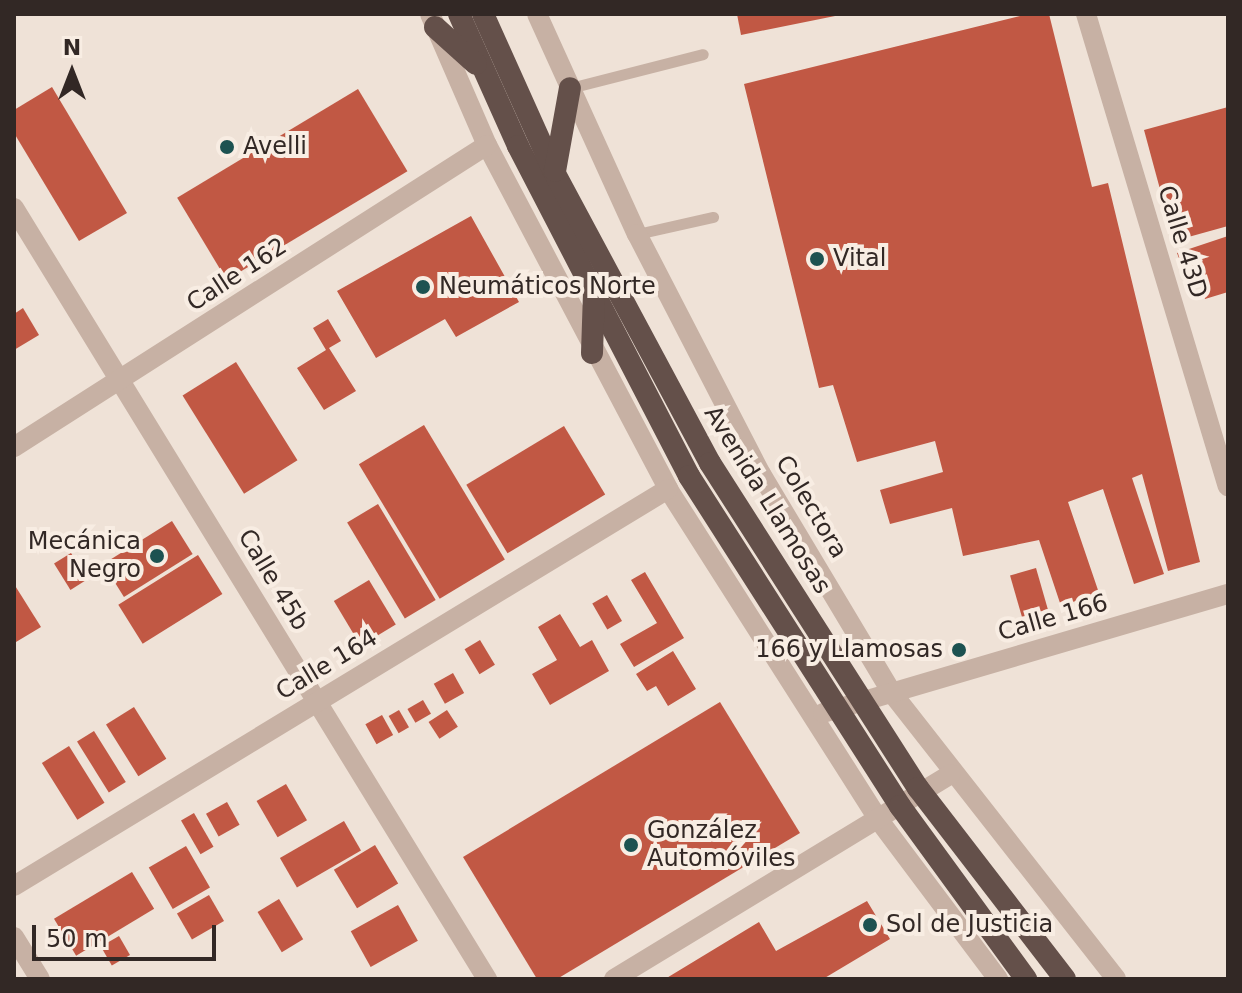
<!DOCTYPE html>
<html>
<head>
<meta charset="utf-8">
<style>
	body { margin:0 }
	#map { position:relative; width:1242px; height:993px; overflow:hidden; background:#efe2d7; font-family:"DejaVu Sans",sans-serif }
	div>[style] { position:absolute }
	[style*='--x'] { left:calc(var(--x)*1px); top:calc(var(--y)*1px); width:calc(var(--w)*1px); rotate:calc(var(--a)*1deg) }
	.building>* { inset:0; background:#c15844; transform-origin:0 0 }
	.service>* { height:11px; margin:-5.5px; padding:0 5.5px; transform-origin:5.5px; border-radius:5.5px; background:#c7b1a4 }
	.minor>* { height:20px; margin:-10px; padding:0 10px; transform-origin:10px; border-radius:10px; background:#c7b1a4 }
	.trunk>* { height:22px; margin:-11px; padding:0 11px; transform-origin:11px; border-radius:11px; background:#64504a }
	.dots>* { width:22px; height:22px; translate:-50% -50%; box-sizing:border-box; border:4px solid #f8ede3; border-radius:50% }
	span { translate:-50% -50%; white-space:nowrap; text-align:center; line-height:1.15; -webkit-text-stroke:8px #f8ede3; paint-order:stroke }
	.poi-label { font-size:24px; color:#322825 }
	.left { translate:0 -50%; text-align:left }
	.right { translate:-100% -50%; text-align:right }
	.street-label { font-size:24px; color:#322825 }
	.frame { position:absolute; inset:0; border:16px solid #322825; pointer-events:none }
	.north { position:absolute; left:32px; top:32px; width:80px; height:80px; -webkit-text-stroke:6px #f8ede3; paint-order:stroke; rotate:0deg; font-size:22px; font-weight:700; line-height:32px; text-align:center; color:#322825 }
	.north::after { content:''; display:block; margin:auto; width:28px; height:36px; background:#322825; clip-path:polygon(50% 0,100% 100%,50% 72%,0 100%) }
	.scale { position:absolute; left:32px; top:925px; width:184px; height:36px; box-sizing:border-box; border:4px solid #322825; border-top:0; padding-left:10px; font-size:24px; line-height:28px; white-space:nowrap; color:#322825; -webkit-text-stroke:6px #f8ede3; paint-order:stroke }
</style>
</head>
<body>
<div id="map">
	<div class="building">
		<div style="clip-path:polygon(737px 14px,840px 14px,840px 15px,741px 35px)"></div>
		<div style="clip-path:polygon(1028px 14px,1049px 14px,1092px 187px,1108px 183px,1200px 562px,1168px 571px,1142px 474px,1132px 478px,1164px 574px,1134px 584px,1103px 489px,1068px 502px,1099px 593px,1061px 606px,1039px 540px,963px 556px,952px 508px,890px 524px,880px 490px,943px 472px,935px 441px,857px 462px,833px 385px,819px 388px,744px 84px)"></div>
		<div style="clip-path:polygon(52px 87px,127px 213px,79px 241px,14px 133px,14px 110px)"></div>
		<div style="left:358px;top:89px;width:96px;height:211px;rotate:59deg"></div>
		<div style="clip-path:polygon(1228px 107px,1228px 226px,1174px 241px,1144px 130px)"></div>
		<div style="clip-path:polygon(471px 216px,519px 302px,456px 337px,445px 319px,376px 358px,337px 291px)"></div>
		<div style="clip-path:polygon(1228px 236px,1228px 292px,1205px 299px,1196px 274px,1186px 277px,1177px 253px)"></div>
		<div style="clip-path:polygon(23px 308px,39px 335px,14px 350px,14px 314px)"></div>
		<div style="clip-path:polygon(328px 319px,341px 341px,329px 348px,356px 391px,324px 410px,297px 368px,326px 350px,313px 328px)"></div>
		<div style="left:236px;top:362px;width:116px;height:63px;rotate:58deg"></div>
		<div style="left:424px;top:425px;width:157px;height:76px;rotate:59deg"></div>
		<div style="left:564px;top:426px;width:80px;height:114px;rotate:59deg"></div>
		<div style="left:378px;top:504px;width:112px;height:36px;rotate:59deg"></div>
		<div style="left:172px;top:521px;width:39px;height:81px;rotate:58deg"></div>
		<div style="left:71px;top:553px;width:31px;height:20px;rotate:58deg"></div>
		<div style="left:198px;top:555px;width:46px;height:94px;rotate:58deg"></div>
		<div style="left:1036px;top:568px;width:43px;height:27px;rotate:74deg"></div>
		<div style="clip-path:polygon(645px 572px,684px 638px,634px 667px,620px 644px,657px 623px,631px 580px)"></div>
		<div style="left:369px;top:580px;width:52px;height:41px;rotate:59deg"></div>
		<div style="clip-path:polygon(14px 584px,41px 627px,16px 642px,14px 639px)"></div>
		<div style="left:607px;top:595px;width:30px;height:17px;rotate:60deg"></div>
		<div style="clip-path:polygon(560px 614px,580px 647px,592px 640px,609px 671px,550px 705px,532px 674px,557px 660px,538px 627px)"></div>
		<div style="left:480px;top:640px;width:29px;height:18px;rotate:59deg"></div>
		<div style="clip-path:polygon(673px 651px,696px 689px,668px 706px,656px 686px,647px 691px,636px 674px)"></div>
		<div style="left:453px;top:673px;width:23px;height:22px;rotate:61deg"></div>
		<div style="left:423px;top:700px;width:16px;height:18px;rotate:60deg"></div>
		<div style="clip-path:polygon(720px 702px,800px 833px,557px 979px,537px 979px,463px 857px)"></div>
		<div style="left:134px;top:707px;width:61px;height:33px;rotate:58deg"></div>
		<div style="left:399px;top:710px;width:20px;height:12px;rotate:60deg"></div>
		<div style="left:447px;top:710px;width:20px;height:22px;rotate:57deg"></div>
		<div style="left:382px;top:715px;width:23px;height:19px;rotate:61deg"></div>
		<div style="left:94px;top:731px;width:60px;height:20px;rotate:58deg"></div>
		<div style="left:69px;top:746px;width:67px;height:32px;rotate:58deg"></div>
		<div style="left:286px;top:784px;width:42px;height:34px;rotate:60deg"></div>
		<div style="left:227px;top:802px;width:26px;height:24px;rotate:61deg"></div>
		<div style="left:194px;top:813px;width:39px;height:15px;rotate:60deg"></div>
		<div style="left:344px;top:821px;width:34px;height:74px;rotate:60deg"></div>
		<div style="left:375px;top:845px;width:45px;height:48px;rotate:59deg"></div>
		<div style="left:186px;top:846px;width:48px;height:43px;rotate:60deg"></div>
		<div style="left:132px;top:872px;width:43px;height:91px;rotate:59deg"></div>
		<div style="left:209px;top:895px;width:30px;height:37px;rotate:60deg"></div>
		<div style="left:279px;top:899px;width:47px;height:25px;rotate:59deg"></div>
		<div style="clip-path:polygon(867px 901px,890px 939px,823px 979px,665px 979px,759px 922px,776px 951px)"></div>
		<div style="left:398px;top:905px;width:41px;height:54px;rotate:61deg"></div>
		<div style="left:119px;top:936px;width:22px;height:21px;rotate:60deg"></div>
	</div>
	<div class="service">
		<div style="--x:570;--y:88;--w:137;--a:-14.3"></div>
		<div style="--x:637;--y:234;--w:78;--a:-12.6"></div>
	</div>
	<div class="minor">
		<div style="--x:430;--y:14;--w:143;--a:66.5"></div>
		<div style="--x:487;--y:145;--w:389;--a:62.2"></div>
		<div style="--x:668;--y:489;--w:391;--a:57.5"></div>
		<div style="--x:878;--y:819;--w:200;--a:53.1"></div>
		<div style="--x:537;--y:14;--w:242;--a:65.6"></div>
		<div style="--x:637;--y:234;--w:270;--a:62.7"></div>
		<div style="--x:761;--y:474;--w:255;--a:59.1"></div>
		<div style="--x:892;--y:693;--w:363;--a:51.9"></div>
		<div style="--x:1086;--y:14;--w:493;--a:73.3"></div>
		<div style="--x:14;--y:208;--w:905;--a:58.47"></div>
		<div style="--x:14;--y:447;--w:561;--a:-32.56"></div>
		<div style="--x:823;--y:713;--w:422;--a:-16.4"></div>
		<div style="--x:14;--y:886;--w:765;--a:-31.26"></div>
		<div style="--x:14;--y:937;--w:49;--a:58.2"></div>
		<div style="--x:614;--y:979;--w:394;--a:-31.3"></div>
	</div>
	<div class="trunk">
		<div style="--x:459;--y:14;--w:145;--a:65.9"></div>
		<div style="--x:518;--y:146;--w:372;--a:62.6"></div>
		<div style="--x:689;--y:476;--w:392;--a:57.4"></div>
		<div style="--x:900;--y:806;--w:214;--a:53.9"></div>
		<div style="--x:483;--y:14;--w:173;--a:65.8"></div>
		<div style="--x:554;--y:172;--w:330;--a:61.8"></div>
		<div style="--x:710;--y:463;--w:386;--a:57.4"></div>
		<div style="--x:918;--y:788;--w:241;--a:52.4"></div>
		<div style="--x:435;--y:27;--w:55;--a:42.1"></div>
		<div style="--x:555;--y:171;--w:84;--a:-79.8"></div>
		<div style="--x:592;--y:353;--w:59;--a:-88.1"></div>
	</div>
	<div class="dots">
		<div style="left:227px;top:147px;background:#1d5251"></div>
		<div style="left:817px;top:259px;background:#1d5251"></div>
		<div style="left:423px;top:287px;background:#1d5251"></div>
		<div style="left:157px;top:556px;background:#1d5251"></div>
		<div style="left:959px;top:650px;background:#1d5251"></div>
		<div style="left:631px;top:845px;background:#1d5251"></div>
		<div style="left:870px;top:925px;background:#1d5251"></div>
	</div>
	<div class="poi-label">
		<span class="left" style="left:243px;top:147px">Avelli</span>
		<span class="left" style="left:833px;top:259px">Vital</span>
		<span class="left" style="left:439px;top:287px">Neumáticos Norte</span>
		<span class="right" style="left:141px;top:556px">Mecánica<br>Negro</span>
		<span class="right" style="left:943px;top:650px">166 y Llamosas</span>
		<span class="left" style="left:647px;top:845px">González<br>Automóviles</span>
		<span class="left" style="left:886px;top:925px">Sol de Justicia</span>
	</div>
	<div class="street-label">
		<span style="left:1182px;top:242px;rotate:73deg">Calle 43D</span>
		<span style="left:237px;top:275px;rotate:-33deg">Calle 162</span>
		<span style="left:767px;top:500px;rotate:58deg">Avenida Llamosas</span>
		<span style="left:811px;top:507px;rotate:59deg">Colectora</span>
		<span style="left:273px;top:580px;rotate:59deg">Calle 45b</span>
		<span style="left:1053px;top:618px;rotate:-16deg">Calle 166</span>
		<span style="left:327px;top:665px;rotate:-31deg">Calle 164</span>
	</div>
	<div class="frame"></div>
	<div class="north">N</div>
	<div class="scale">50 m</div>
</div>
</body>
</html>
